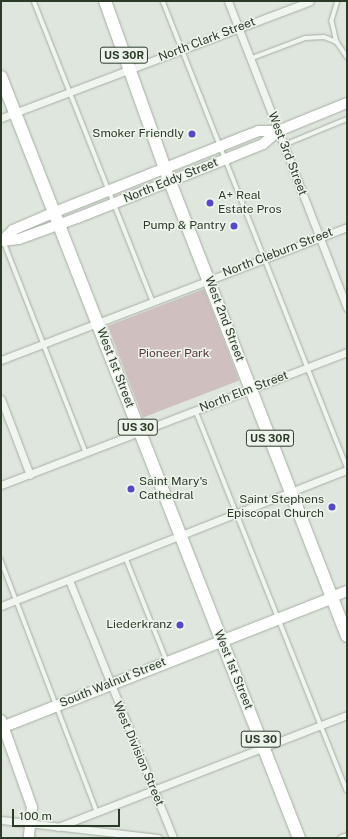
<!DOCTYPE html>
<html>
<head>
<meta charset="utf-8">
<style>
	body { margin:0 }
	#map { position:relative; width:348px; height:839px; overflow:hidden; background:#dfe6dd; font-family:"Public Sans",sans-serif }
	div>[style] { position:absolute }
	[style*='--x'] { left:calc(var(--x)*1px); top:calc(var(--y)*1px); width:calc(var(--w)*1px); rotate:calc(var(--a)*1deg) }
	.green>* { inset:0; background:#cfbfbf; transform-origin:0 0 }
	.roads { filter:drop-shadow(0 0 1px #a5afa3) drop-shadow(0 0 1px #a5afa3) }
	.lane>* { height:3.5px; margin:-1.75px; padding:0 1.75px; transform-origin:1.75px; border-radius:1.75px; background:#f0f5f0 }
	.street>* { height:7px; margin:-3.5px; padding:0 3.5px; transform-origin:3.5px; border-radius:3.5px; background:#f0f5f0 }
	.secondary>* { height:10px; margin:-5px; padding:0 5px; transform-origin:5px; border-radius:5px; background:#fff }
	.primary>* { height:11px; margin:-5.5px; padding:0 5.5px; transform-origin:5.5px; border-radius:5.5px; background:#fff }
	.highway>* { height:12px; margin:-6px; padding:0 6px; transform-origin:6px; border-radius:6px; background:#fff }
	.dots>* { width:11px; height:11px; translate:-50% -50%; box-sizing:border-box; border:2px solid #eef4ec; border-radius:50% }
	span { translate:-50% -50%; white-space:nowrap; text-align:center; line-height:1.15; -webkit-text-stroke:3px #eef4ec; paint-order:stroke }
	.shield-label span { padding:1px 3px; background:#eef4ec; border:1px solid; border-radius:3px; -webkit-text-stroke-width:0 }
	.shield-label { font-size:11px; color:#2b3b28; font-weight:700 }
	.street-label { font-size:12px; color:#2b3b28 }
	.poi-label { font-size:12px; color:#2b3b28 }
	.right { translate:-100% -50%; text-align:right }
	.left { translate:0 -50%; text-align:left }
	.park-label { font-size:12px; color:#563836 }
	.frame { position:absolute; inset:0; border:2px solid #2b3b28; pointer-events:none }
	.scale { position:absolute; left:12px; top:809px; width:108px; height:18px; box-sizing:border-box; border:2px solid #2b3b28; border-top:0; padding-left:5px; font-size:12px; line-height:14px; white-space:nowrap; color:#2b3b28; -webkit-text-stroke:3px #eef4ec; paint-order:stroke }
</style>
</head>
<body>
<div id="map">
	<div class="green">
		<div style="left:204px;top:289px;width:98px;height:103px;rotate:69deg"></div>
	</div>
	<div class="roads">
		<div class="lane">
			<div style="--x:34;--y:1;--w:323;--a:68.4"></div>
			<div style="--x:163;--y:1;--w:501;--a:68.45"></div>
			<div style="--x:338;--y:1;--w:21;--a:107"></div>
			<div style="--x:332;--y:21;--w:22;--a:77"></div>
			<div style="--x:337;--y:42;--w:18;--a:56"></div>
			<div style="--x:250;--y:59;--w:59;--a:-20.9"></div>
			<div style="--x:305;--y:38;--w:19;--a:-3"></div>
			<div style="--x:324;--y:37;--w:14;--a:21"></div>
			<div style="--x:284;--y:145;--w:68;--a:-22.4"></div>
			<div style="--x:4;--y:242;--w:225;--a:68.7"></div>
			<div style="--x:196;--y:411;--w:408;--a:68.3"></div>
			<div style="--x:126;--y:558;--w:111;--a:68.3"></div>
			<div style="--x:1;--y:560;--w:269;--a:69.1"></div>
		</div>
		<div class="street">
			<div style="--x:228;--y:1;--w:329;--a:68.8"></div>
			<div style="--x:1;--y:118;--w:330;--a:-20.7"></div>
			<div style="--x:1;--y:360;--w:371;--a:-21"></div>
			<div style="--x:1;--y:399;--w:81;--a:69.1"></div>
			<div style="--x:1;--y:485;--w:371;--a:-21"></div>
			<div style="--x:69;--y:580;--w:278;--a:68"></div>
			<div style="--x:1;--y:606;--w:372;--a:-21.5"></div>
			<div style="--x:1;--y:820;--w:158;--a:6.5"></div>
			<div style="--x:58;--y:827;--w:310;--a:-21.2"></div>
			<div style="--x:341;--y:838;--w:6;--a:-18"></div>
		</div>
		<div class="secondary">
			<div style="--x:3;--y:240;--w:14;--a:-45"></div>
			<div style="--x:13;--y:230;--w:46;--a:-23.2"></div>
			<div style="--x:55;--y:212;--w:219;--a:-21.7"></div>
			<div style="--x:259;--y:131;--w:19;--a:0"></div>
			<div style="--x:1;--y:241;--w:18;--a:-6"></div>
			<div style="--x:19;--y:239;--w:62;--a:-19.9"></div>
			<div style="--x:77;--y:218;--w:160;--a:-21.6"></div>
			<div style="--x:226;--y:159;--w:40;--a:-22"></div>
			<div style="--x:263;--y:144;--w:20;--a:-41"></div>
			<div style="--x:278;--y:131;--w:74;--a:-22.1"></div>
			<div style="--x:332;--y:597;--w:16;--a:-22"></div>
			<div style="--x:1;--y:720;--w:92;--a:70.4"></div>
			<div style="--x:32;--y:807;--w:31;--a:96"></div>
		</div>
		<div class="primary">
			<div style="--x:1;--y:727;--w:356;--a:-21.4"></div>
		</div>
		<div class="highway">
			<div style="--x:105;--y:1;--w:178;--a:70.3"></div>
			<div style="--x:165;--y:169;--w:501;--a:68.71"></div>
			<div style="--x:1;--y:77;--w:817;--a:68.62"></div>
		</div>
	</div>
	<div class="dots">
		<div style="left:192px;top:134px;background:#544ac3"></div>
		<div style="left:210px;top:203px;background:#544ac3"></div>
		<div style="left:234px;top:226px;background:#544ac3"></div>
		<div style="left:131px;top:489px;background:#544ac3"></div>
		<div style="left:332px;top:507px;background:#544ac3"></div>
		<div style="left:180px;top:625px;background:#544ac3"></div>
	</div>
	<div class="shield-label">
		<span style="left:124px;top:55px">US 30R</span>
		<span style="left:138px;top:427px">US 30</span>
		<span style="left:270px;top:438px">US 30R</span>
		<span style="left:261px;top:739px">US 30</span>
	</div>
	<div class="street-label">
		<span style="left:207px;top:40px;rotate:-21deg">North Clark Street</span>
		<span style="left:287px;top:154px;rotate:69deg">West 3rd Street</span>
		<span style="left:171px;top:181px;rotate:-22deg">North Eddy Street</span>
		<span style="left:278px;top:253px;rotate:-21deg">North Cleburn Street</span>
		<span style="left:224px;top:319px;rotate:69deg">West 2nd Street</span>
		<span style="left:115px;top:368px;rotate:69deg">West 1st Street</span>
		<span style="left:244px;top:392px;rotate:-21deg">North Elm Street</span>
		<span style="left:233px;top:670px;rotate:68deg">West 1st Street</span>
		<span style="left:113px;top:683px;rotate:-22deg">South Walnut Street</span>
		<span style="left:138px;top:754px;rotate:67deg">West Division Street</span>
	</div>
	<div class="poi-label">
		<span class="right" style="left:184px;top:134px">Smoker Friendly</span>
		<span class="left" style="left:218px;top:203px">A+ Real<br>Estate Pros</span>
		<span class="right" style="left:226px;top:226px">Pump &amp; Pantry</span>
		<span class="left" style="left:139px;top:489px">Saint Mary's<br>Cathedral</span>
		<span class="right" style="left:324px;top:507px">Saint Stephens<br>Episcopal Church</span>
		<span class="right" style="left:172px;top:625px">Liederkranz</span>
	</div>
	<div class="park-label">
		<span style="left:174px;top:354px">Pioneer Park</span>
	</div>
	<div class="frame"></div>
	<div class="scale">100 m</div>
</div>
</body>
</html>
